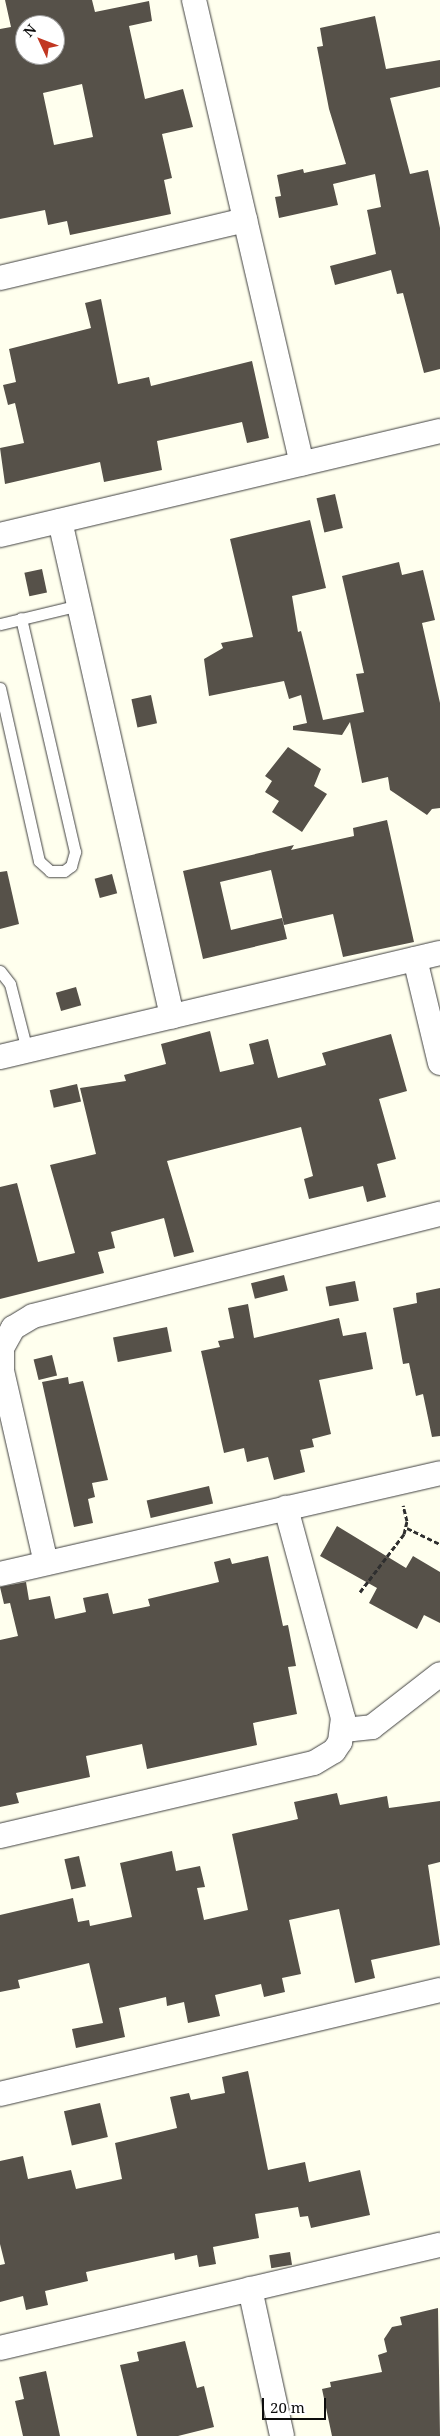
<!DOCTYPE html>
<html>
<head>
<meta charset="utf-8">
<style>
	body { margin:0 }
	#map { position:relative; width:440px; height:2436px; overflow:hidden; background:#ffe; font-family:"Noto Serif",serif }
	div>[style] { position:absolute }
	[style*='--x'] { left:calc(var(--x)*1px); top:calc(var(--y)*1px); width:calc(var(--w)*1px); rotate:calc(var(--a)*1deg) }
	.building>* { inset:0; background:#565149; transform-origin:0 0 }
	.path>* { height:3px; margin-top:-1.5px; transform-origin:0; background:repeating-linear-gradient(90deg,#2f2f2f 0 5px,transparent 0 7.5px) }
	.roads { filter:drop-shadow(0 0 1px #404040) drop-shadow(0 0 1px #404040) }
	.service>* { height:11px; margin:-5.5px; padding:0 5.5px; transform-origin:5.5px; border-radius:5.5px; background:#fff }
	.minor>* { height:24px; margin:-12px; padding:0 12px; transform-origin:12px; border-radius:12px; background:#fff }
	span { translate:-50% -50%; white-space:nowrap; text-align:center; line-height:1.15; -webkit-text-stroke:5px #fff; paint-order:stroke }
	.north { position:absolute; left:15px; top:15px; width:50px; height:50px; box-sizing:border-box; background:#fff; border:1px solid #9e9e9e; border-radius:50%; rotate:313deg; font-size:14px; font-weight:700; line-height:20px; text-align:center; color:#0d0d0d }
	.north::after { content:''; display:block; margin:auto; width:18px; height:22px; background:#c13722; clip-path:polygon(50% 0,100% 100%,50% 72%,0 100%) }
	.scale { position:absolute; left:262px; top:2398px; width:64px; height:22px; box-sizing:border-box; border:2px solid #0d0d0d; border-top:0; padding-left:6px; font-size:15px; line-height:18px; white-space:nowrap; color:#0d0d0d; -webkit-text-stroke:4px #fff; paint-order:stroke }
</style>
</head>
<body>
<div id="map">
	<div class="building">
		<div style="clip-path:polygon(evenodd,5px 0,92px 0,95px 12px,149px 1px,152px 21px,129px 26px,145px 99px,183px 89px,193px 127px,162px 134px,172px 178px,164px 180px,171px 214px,70px 235px,67px 221px,48px 225px,45px 210px,0 219px,0 29px,11px 27px,5px 0,25px 25px,55px 25px,55px 55px,25px 55px,25px 25px,5px 0,82px 84px,93px 137px,54px 145px,43px 93px,82px 84px)"></div>
		<div style="clip-path:polygon(375px 16px,386px 69px,440px 60px,440px 87px,390px 98px,410px 174px,428px 170px,440px 228px,440px 369px,424px 373px,403px 293px,397px 294px,391px 270px,335px 285px,330px 266px,376px 254px,367px 210px,381px 207px,375px 174px,333px 184px,338px 205px,279px 218px,275px 197px,281px 196px,277px 175px,303px 169px,304px 173px,346px 164px,329px 109px,317px 47px,323px 46px,320px 28px)"></div>
		<div style="clip-path:polygon(101px 299px,118px 384px,149px 377px,151px 386px,252px 361px,269px 438px,247px 443px,242px 422px,157px 441px,162px 470px,104px 482px,100px 462px,5px 484px,0 448px,24px 443px,15px 403px,8px 405px,3px 385px,16px 382px,9px 349px,91px 328px,85px 303px)"></div>
		<div style="left:335px;top:494px;width:35px;height:19px;rotate:77deg"></div>
		<div style="clip-path:polygon(310px 520px,326px 588px,292px 596px,298px 632px,301px 631px,323px 720px,364px 712px,356px 674px,364px 673px,342px 576px,399px 562px,402px 575px,423px 570px,435px 620px,422px 623px,440px 703px,440px 808px,432px 809px,427px 815px,390px 790px,388px 777px,362px 783px,350px 722px,342px 735px,293px 730px,293px 726px,307px 723px,301px 695px,289px 699px,284px 681px,209px 696px,204px 659px,223px 648px,221px 643px,253px 637px,230px 539px)"></div>
		<div style="left:42px;top:569px;width:24px;height:18px;rotate:78deg"></div>
		<div style="left:151px;top:695px;width:29px;height:20px;rotate:78deg"></div>
		<div style="clip-path:polygon(288px 747px,321px 769px,314px 786px,327px 794px,302px 832px,272px 812px,279px 801px,265px 792px,272px 781px,265px 776px)"></div>
		<div style="clip-path:polygon(387px 820px,414px 942px,343px 957px,333px 914px,284px 925px,271px 870px,220px 882px,231px 930px,282px 918px,287px 939px,203px 959px,183px 871px,294px 845px,291px 850px,354px 836px,353px 828px)"></div>
		<div style="clip-path:polygon(7px 871px,19px 924px,0 929px,0 872px)"></div>
		<div style="left:112px;top:874px;width:20px;height:18px;rotate:75deg"></div>
		<div style="left:76px;top:987px;width:19px;height:21px;rotate:74deg"></div>
		<div style="clip-path:polygon(210px 1031px,220px 1072px,254px 1064px,249px 1044px,268px 1039px,278px 1078px,326px 1065px,322px 1053px,391px 1034px,407px 1091px,379px 1099px,396px 1159px,377px 1164px,386px 1197px,367px 1202px,363px 1186px,309px 1199px,304px 1179px,313px 1176px,301px 1127px,167px 1161px,194px 1252px,174px 1257px,164px 1218px,111px 1232px,115px 1248px,98px 1252px,104px 1273px,0 1299px,0 1187px,17px 1183px,38px 1262px,75px 1253px,50px 1165px,96px 1154px,80px 1088px,126px 1081px,124px 1075px,166px 1064px,161px 1044px)"></div>
		<div style="left:77px;top:1084px;width:18px;height:28px;rotate:77deg"></div>
		<div style="left:284px;top:1275px;width:16px;height:34px;rotate:76deg"></div>
		<div style="left:355px;top:1281px;width:20px;height:30px;rotate:79deg"></div>
		<div style="clip-path:polygon(440px 1288px,440px 1436px,432px 1437px,423px 1394px,416px 1396px,409px 1363px,403px 1364px,393px 1308px,417px 1303px,416px 1293px)"></div>
		<div style="clip-path:polygon(248px 1304px,254px 1338px,339px 1318px,343px 1336px,366px 1332px,373px 1369px,319px 1380px,331px 1434px,312px 1439px,314px 1447px,300px 1450px,305px 1472px,274px 1480px,268px 1457px,247px 1462px,244px 1448px,224px 1453px,201px 1351px,220px 1347px,218px 1341px,234px 1338px,228px 1308px)"></div>
		<div style="left:167px;top:1327px;width:25px;height:55px;rotate:79deg"></div>
		<div style="left:52px;top:1355px;width:21px;height:19px;rotate:76deg"></div>
		<div style="clip-path:polygon(68px 1377px,69px 1384px,83px 1381px,108px 1480px,92px 1483px,95px 1497px,88px 1499px,93px 1523px,74px 1527px,42px 1382px)"></div>
		<div style="left:209px;top:1486px;width:18px;height:64px;rotate:77deg"></div>
		<div style="clip-path:polygon(337px 1526px,406px 1568px,413px 1556px,440px 1572px,440px 1623px,424px 1615px,417px 1629px,369px 1603px,377px 1588px,320px 1556px)"></div>
		<div style="clip-path:polygon(268px 1556px,283px 1626px,288px 1625px,296px 1666px,288px 1667px,297px 1714px,253px 1723px,257px 1745px,147px 1769px,142px 1744px,86px 1756px,90px 1777px,16px 1793px,19px 1803px,0 1807px,0 1640px,18px 1636px,10px 1603px,4px 1604px,0 1587px,26px 1582px,29px 1600px,50px 1596px,55px 1619px,86px 1612px,83px 1598px,108px 1593px,113px 1614px,150px 1606px,148px 1599px,219px 1582px,214px 1562px,230px 1558px,232px 1564px)"></div>
		<div style="clip-path:polygon(337px 1793px,340px 1805px,387px 1796px,389px 1808px,440px 1801px,440px 1862px,428px 1865px,440px 1945px,371px 1960px,375px 1978px,355px 1983px,339px 1909px,289px 1920px,301px 1974px,282px 1978px,285px 1992px,264px 1997px,261px 1984px,215px 1995px,220px 2016px,188px 2023px,184px 2002px,167px 2006px,166px 1997px,119px 2008px,125px 2037px,76px 2048px,72px 2029px,103px 2023px,89px 1963px,18px 1980px,20px 1988px,0 1992px,0 1915px,73px 1898px,78px 1922px,89px 1920px,90px 1926px,132px 1917px,120px 1863px,172px 1851px,176px 1871px,200px 1866px,205px 1887px,197px 1888px,204px 1920px,248px 1910px,232px 1834px,298px 1819px,294px 1802px)"></div>
		<div style="left:79px;top:1856px;width:31px;height:15px;rotate:77deg"></div>
		<div style="clip-path:polygon(248px 2071px,268px 2170px,305px 2162px,309px 2182px,360px 2170px,370px 2215px,311px 2228px,308px 2216px,300px 2217px,298px 2207px,255px 2214px,259px 2238px,213px 2247px,216px 2264px,199px 2267px,197px 2255px,175px 2260px,174px 2253px,86px 2272px,88px 2281px,45px 2291px,48px 2305px,26px 2310px,23px 2296px,0 2302px,0 2265px,5px 2264px,0 2244px,0 2161px,23px 2156px,28px 2179px,71px 2170px,76px 2189px,122px 2179px,115px 2143px,177px 2128px,170px 2097px,189px 2093px,191px 2100px,225px 2093px,222px 2077px)"></div>
		<div style="left:100px;top:2103px;width:35px;height:37px;rotate:77deg"></div>
		<div style="left:290px;top:2252px;width:13px;height:21px;rotate:81deg"></div>
		<div style="clip-path:polygon(438px 2308px,440px 2436px,332px 2436px,322px 2389px,331px 2387px,330px 2382px,382px 2372px,378px 2355px,387px 2352px,384px 2339px,392px 2327px,402px 2325px,400px 2317px)"></div>
		<div style="clip-path:polygon(185px 2341px,197px 2388px,204px 2386px,214px 2427px,178px 2436px,137px 2436px,120px 2365px,139px 2361px,137px 2352px)"></div>
		<div style="clip-path:polygon(46px 2371px,60px 2436px,23px 2436px,15px 2401px,24px 2399px,19px 2377px)"></div>
	</div>
	<div class="path">
		<div style="--x:407;--y:1528;--w:37;--a:26"></div>
		<div style="--x:360;--y:1592;--w:73;--a:-52.8"></div>
		<div style="--x:404;--y:1534;--w:13;--a:-77"></div>
		<div style="--x:407;--y:1521;--w:16;--a:-104"></div>
	</div>
	<div class="roads">
		<div class="service">
			<div style="--x:0;--y:624;--w:81;--a:-13.5"></div>
			<div style="--x:0;--y:688;--w:177;--a:77.3"></div>
			<div style="--x:39;--y:861;--w:15;--a:42"></div>
			<div style="--x:50;--y:871;--w:14;--a:0"></div>
			<div style="--x:64;--y:871;--w:9;--a:-36"></div>
			<div style="--x:71;--y:866;--w:15;--a:-74"></div>
			<div style="--x:75;--y:852;--w:240;--a:-103"></div>
			<div style="--x:0;--y:971;--w:16;--a:52"></div>
			<div style="--x:10;--y:984;--w:68;--a:75.6"></div>
		</div>
		<div class="minor">
			<div style="--x:194;--y:0;--w:476;--a:76.9"></div>
			<div style="--x:0;--y:278;--w:252;--a:-13.3"></div>
			<div style="--x:60;--y:521;--w:508;--a:77.25"></div>
			<div style="--x:0;--y:535;--w:452;--a:-13.3"></div>
			<div style="--x:415;--y:959;--w:107;--a:76.5"></div>
			<div style="--x:0;--y:1057;--w:452;--a:-13.3"></div>
			<div style="--x:46;--y:1563;--w:197;--a:-102.9"></div>
			<div style="--x:2;--y:1371;--w:23;--a:-90"></div>
			<div style="--x:2;--y:1348;--w:23;--a:-61"></div>
			<div style="--x:13;--y:1328;--w:23;--a:-31"></div>
			<div style="--x:33;--y:1316;--w:420;--a:-14.1"></div>
			<div style="--x:0;--y:1574;--w:451;--a:-12.9"></div>
			<div style="--x:344;--y:1730;--w:28;--a:-6"></div>
			<div style="--x:372;--y:1727;--w:86;--a:-37.9"></div>
			<div style="--x:0;--y:1836;--w:322;--a:-13.1"></div>
			<div style="--x:314;--y:1763;--w:23;--a:-31"></div>
			<div style="--x:334;--y:1751;--w:11;--a:-56"></div>
			<div style="--x:340;--y:1742;--w:24;--a:-83"></div>
			<div style="--x:343;--y:1718;--w:218;--a:-105.2"></div>
			<div style="--x:0;--y:2094;--w:452;--a:-13.3"></div>
			<div style="--x:250;--y:2289;--w:150;--a:77.7"></div>
			<div style="--x:0;--y:2348;--w:452;--a:-13.2"></div>
		</div>
	</div>
	<div class="north">N</div>
	<div class="scale">20 m</div>
</div>
</body>
</html>
